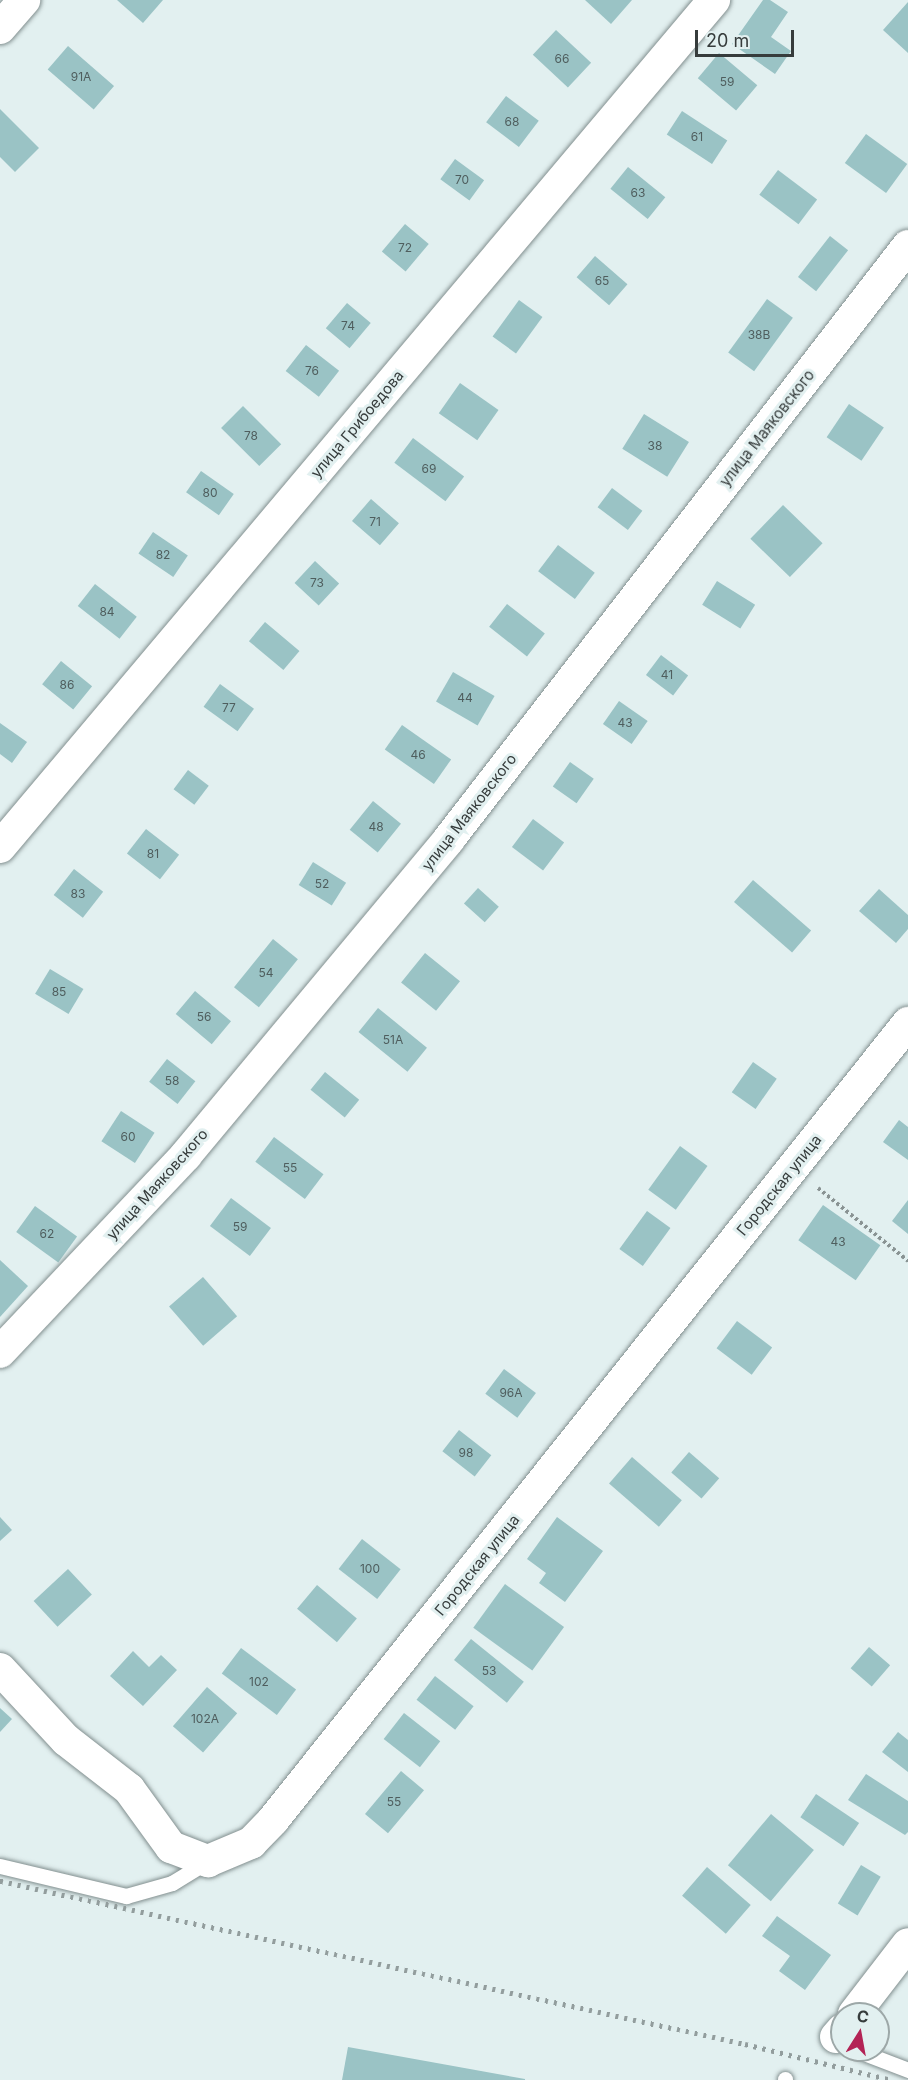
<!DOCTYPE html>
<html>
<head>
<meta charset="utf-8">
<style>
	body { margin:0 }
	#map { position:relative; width:908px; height:2080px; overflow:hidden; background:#e2f0f0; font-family:Inter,sans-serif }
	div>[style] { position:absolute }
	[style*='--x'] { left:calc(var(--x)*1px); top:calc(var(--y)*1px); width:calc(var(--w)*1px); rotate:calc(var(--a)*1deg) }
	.building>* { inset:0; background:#9ac3c5; transform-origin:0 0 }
	.path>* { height:4px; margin-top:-2px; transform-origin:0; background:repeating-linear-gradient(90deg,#899393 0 3px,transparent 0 6px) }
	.roads { filter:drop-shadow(0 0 2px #828f8f) drop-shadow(0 0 2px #828f8f) }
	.service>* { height:15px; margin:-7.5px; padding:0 7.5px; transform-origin:7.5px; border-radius:7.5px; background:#fff }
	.minor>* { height:32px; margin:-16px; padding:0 16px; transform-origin:16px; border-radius:16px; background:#fff }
	.rail>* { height:4.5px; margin-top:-2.25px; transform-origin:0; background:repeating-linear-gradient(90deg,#929d9d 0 3px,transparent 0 9px) }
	span { translate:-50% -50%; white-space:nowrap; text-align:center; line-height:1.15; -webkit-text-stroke:6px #e2f0f0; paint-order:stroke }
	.number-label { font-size:12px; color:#4f5e5e }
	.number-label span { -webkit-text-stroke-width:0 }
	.street-label { font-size:15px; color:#363c3c }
	.north { position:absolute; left:830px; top:2002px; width:60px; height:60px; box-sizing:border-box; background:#e2f0f0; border:2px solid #9da8a8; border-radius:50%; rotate:11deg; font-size:16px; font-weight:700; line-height:24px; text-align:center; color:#363c3c }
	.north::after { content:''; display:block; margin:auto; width:21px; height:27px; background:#b32355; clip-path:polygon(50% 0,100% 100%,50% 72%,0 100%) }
	.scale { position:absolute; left:695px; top:30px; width:99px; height:27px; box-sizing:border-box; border:3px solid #363c3c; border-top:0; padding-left:8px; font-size:18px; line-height:21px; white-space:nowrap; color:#363c3c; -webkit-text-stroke:4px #e2f0f0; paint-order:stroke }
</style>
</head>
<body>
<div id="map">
	<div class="building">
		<div style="clip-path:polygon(117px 0,163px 0,143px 23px)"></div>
		<div style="clip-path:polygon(585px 0,632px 0,611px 24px)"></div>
		<div style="clip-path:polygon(763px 0,770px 0,788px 12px,771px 37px,791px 51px,775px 74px,732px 44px)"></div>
		<div style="clip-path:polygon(908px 2px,908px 53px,883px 30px)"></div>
		<div style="left:556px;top:30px;width:48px;height:34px;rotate:43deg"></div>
		<div style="left:68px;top:46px;width:61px;height:31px;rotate:41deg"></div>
		<div style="left:719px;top:53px;width:50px;height:33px;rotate:40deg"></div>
		<div style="left:506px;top:96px;width:41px;height:33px;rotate:37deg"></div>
		<div style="clip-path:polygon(0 109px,39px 148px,15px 172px,0 157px)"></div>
		<div style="left:682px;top:111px;width:54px;height:28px;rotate:33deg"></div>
		<div style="left:866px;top:134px;width:51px;height:36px;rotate:36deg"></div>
		<div style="left:455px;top:159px;width:36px;height:25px;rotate:36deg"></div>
		<div style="left:628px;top:167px;width:48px;height:28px;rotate:39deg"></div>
		<div style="left:778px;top:170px;width:49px;height:31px;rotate:37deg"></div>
		<div style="left:405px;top:224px;width:31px;height:36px;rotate:40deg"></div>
		<div style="left:830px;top:236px;width:23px;height:52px;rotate:38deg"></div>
		<div style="left:595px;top:256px;width:43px;height:28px;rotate:41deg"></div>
		<div style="left:767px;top:299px;width:32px;height:66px;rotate:36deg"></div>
		<div style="left:519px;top:300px;width:29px;height:45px;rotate:36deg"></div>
		<div style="left:347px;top:303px;width:31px;height:33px;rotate:40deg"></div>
		<div style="left:306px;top:345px;width:42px;height:33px;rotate:38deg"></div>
		<div style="left:460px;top:383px;width:47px;height:37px;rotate:35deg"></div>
		<div style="left:849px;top:404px;width:42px;height:40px;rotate:34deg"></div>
		<div style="left:243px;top:406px;width:54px;height:31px;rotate:45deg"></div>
		<div style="left:644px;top:414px;width:53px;height:41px;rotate:32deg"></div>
		<div style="left:413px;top:438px;width:64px;height:31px;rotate:37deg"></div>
		<div style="left:201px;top:471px;width:40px;height:26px;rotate:35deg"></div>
		<div style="left:612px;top:488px;width:38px;height:24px;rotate:37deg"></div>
		<div style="left:371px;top:499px;width:37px;height:29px;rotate:41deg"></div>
		<div style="left:783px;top:505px;width:55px;height:47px;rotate:44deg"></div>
		<div style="left:153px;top:532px;width:42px;height:26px;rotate:34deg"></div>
		<div style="left:558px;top:545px;width:46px;height:33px;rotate:37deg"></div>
		<div style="left:315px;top:561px;width:33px;height:30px;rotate:43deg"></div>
		<div style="left:717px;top:581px;width:45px;height:28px;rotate:32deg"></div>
		<div style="left:95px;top:584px;width:53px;height:28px;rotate:38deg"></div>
		<div style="left:507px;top:604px;width:48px;height:29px;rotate:38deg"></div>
		<div style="left:265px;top:622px;width:45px;height:25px;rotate:40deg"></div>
		<div style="left:661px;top:655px;width:34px;height:25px;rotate:37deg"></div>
		<div style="left:61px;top:661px;width:40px;height:30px;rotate:39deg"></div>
		<div style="left:453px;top:672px;width:48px;height:34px;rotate:30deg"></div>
		<div style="left:220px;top:684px;width:42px;height:28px;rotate:36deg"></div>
		<div style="left:619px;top:701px;width:35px;height:28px;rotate:35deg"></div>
		<div style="clip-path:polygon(0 723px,27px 742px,12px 763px,0 754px)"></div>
		<div style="left:402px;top:725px;width:60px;height:30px;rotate:35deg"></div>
		<div style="left:570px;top:762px;width:29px;height:30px;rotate:35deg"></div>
		<div style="left:188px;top:770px;width:26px;height:24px;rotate:37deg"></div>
		<div style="left:373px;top:801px;width:36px;height:37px;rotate:39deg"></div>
		<div style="left:533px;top:819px;width:39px;height:35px;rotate:37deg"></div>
		<div style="left:146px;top:829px;width:42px;height:31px;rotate:38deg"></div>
		<div style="left:313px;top:862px;width:39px;height:27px;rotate:32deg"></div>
		<div style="left:74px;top:869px;width:37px;height:33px;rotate:38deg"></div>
		<div style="left:753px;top:880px;width:77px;height:29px;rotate:41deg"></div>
		<div style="left:478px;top:888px;width:28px;height:21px;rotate:42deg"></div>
		<div style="clip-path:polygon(879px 889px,908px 915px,908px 929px,896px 943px,859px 911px)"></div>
		<div style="left:273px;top:939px;width:32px;height:62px;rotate:39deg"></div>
		<div style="left:425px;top:953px;width:45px;height:38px;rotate:39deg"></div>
		<div style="left:50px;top:969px;width:39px;height:29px;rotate:31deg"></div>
		<div style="left:195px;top:991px;width:47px;height:30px;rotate:40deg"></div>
		<div style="left:378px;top:1008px;width:63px;height:31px;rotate:39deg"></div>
		<div style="left:167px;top:1059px;width:36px;height:29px;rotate:38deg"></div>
		<div style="left:753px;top:1062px;width:29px;height:37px;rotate:35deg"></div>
		<div style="left:325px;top:1072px;width:44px;height:23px;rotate:39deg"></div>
		<div style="left:121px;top:1111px;width:40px;height:36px;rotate:33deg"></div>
		<div style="clip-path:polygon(899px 1120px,908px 1127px,908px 1160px,883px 1142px)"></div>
		<div style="left:274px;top:1137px;width:62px;height:31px;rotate:37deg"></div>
		<div style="left:680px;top:1146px;width:34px;height:54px;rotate:36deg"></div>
		<div style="left:231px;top:1198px;width:50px;height:35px;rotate:37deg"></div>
		<div style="clip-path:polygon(908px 1200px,908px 1234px,892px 1221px)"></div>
		<div style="left:823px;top:1205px;width:70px;height:43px;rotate:35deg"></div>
		<div style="left:35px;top:1206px;width:52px;height:32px;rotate:36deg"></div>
		<div style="left:647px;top:1211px;width:29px;height:47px;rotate:36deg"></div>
		<div style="clip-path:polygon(0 1260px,28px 1286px,0 1317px)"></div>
		<div style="left:203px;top:1277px;width:52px;height:45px;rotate:49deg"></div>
		<div style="left:737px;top:1321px;width:44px;height:34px;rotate:37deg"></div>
		<div style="left:504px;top:1369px;width:40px;height:31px;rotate:37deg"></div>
		<div style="left:459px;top:1430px;width:41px;height:27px;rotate:38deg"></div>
		<div style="left:689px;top:1452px;width:40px;height:27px;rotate:41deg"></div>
		<div style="left:632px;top:1457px;width:66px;height:35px;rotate:41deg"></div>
		<div style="clip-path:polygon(0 1517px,12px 1530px,0 1541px)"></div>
		<div style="clip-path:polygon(557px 1517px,603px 1551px,565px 1602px,539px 1583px,546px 1573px,527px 1559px)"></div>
		<div style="left:362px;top:1539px;width:49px;height:38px;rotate:38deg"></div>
		<div style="left:68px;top:1569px;width:35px;height:47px;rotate:47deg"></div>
		<div style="left:505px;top:1584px;width:73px;height:54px;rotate:36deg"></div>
		<div style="left:317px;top:1585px;width:52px;height:31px;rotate:40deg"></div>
		<div style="left:471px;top:1639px;width:68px;height:27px;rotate:39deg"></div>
		<div style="left:869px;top:1647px;width:28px;height:28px;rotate:41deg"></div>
		<div style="left:241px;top:1648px;width:69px;height:32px;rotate:37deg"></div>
		<div style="clip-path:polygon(133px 1651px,149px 1667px,161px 1655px,177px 1670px,143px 1706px,110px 1676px)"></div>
		<div style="left:435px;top:1676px;width:49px;height:30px;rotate:38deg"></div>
		<div style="left:207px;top:1687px;width:40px;height:52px;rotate:41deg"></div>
		<div style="clip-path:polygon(0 1708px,12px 1719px,0 1732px)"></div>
		<div style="left:404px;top:1713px;width:46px;height:33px;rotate:38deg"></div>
		<div style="clip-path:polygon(898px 1732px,908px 1740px,908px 1772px,882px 1752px)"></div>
		<div style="left:401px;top:1771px;width:30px;height:56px;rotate:40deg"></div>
		<div style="clip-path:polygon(866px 1774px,908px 1801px,908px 1832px,905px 1835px,848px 1800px)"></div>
		<div style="left:816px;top:1794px;width:52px;height:28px;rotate:34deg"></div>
		<div style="left:771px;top:1814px;width:56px;height:67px;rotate:40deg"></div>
		<div style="left:861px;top:1865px;width:23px;height:45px;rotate:31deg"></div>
		<div style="left:707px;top:1867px;width:58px;height:38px;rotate:41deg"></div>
		<div style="clip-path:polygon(777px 1916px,831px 1955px,805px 1990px,779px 1971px,790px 1956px,762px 1936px)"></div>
		<div style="clip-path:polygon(348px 2047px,525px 2079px,525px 2080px,342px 2080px)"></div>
	</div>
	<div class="path">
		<div style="--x:818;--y:1188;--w:116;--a:39"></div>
	</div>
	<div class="roads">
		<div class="service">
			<div style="--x:0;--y:1866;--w:130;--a:13.4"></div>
			<div style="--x:126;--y:1896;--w:48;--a:-15.8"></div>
			<div style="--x:172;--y:1883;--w:42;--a:-31.4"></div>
			<div style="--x:856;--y:2050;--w:56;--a:21"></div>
			<div style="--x:785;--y:2080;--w:1;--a:-90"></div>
		</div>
		<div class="minor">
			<div style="--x:0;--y:28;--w:37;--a:-49"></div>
			<div style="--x:0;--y:847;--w:1108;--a:-49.87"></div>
			<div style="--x:0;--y:1352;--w:271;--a:-46.6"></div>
			<div style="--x:186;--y:1155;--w:411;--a:-50.2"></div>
			<div style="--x:449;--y:839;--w:750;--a:-52.26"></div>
			<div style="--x:0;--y:1669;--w:97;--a:47.1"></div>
			<div style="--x:66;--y:1740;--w:80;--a:37.9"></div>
			<div style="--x:129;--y:1789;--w:72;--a:54.1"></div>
			<div style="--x:171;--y:1847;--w:40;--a:21"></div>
			<div style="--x:208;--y:1861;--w:47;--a:-22.7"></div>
			<div style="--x:251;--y:1843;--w:33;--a:-46"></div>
			<div style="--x:274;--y:1819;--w:1018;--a:-51.46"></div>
			<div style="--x:854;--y:2014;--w:88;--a:-52.4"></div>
			<div style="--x:836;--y:2037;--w:9;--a:-49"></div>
		</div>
	</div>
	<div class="rail">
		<div style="--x:0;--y:1881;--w:763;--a:12.34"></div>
		<div style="--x:745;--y:2044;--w:151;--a:13.8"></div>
	</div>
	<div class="number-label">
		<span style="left:562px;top:59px">66</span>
		<span style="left:81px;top:77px">91А</span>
		<span style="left:727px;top:82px">59</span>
		<span style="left:512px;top:122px">68</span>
		<span style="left:697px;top:137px">61</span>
		<span style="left:462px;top:180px">70</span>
		<span style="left:638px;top:193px">63</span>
		<span style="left:405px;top:248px">72</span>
		<span style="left:602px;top:281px">65</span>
		<span style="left:348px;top:326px">74</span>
		<span style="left:759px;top:335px">38В</span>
		<span style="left:312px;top:371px">76</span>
		<span style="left:251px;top:436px">78</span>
		<span style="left:655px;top:446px">38</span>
		<span style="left:429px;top:469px">69</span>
		<span style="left:210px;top:493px">80</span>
		<span style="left:375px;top:522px">71</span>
		<span style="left:163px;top:555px">82</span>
		<span style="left:317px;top:583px">73</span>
		<span style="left:107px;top:612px">84</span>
		<span style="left:667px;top:675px">41</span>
		<span style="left:67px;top:685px">86</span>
		<span style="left:465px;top:698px">44</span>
		<span style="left:229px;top:708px">77</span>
		<span style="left:625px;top:723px">43</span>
		<span style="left:418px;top:755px">46</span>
		<span style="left:376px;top:827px">48</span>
		<span style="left:153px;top:854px">81</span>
		<span style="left:322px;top:884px">52</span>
		<span style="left:78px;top:894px">83</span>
		<span style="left:266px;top:973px">54</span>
		<span style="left:59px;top:992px">85</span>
		<span style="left:204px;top:1017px">56</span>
		<span style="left:393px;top:1040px">51А</span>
		<span style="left:172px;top:1081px">58</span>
		<span style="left:128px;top:1137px">60</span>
		<span style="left:290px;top:1168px">55</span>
		<span style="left:240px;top:1227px">59</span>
		<span style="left:47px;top:1234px">62</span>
		<span style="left:838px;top:1242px">43</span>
		<span style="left:511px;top:1393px">96А</span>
		<span style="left:466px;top:1453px">98</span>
		<span style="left:370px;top:1569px">100</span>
		<span style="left:489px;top:1671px">53</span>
		<span style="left:259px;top:1682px">102</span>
		<span style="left:205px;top:1719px">102А</span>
		<span style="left:394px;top:1802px">55</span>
	</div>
	<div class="street-label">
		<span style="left:357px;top:424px;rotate:-50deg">улица Грибоедова</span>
		<span style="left:767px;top:428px;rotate:-52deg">улица Маяковского</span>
		<span style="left:469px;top:812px;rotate:-52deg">улица Маяковского</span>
		<span style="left:157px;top:1184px;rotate:-48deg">улица Маяковского</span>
		<span style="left:779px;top:1185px;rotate:-51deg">Городская улица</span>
		<span style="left:477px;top:1565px;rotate:-51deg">Городская улица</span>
	</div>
	<div class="north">С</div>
	<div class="scale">20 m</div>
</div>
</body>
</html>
